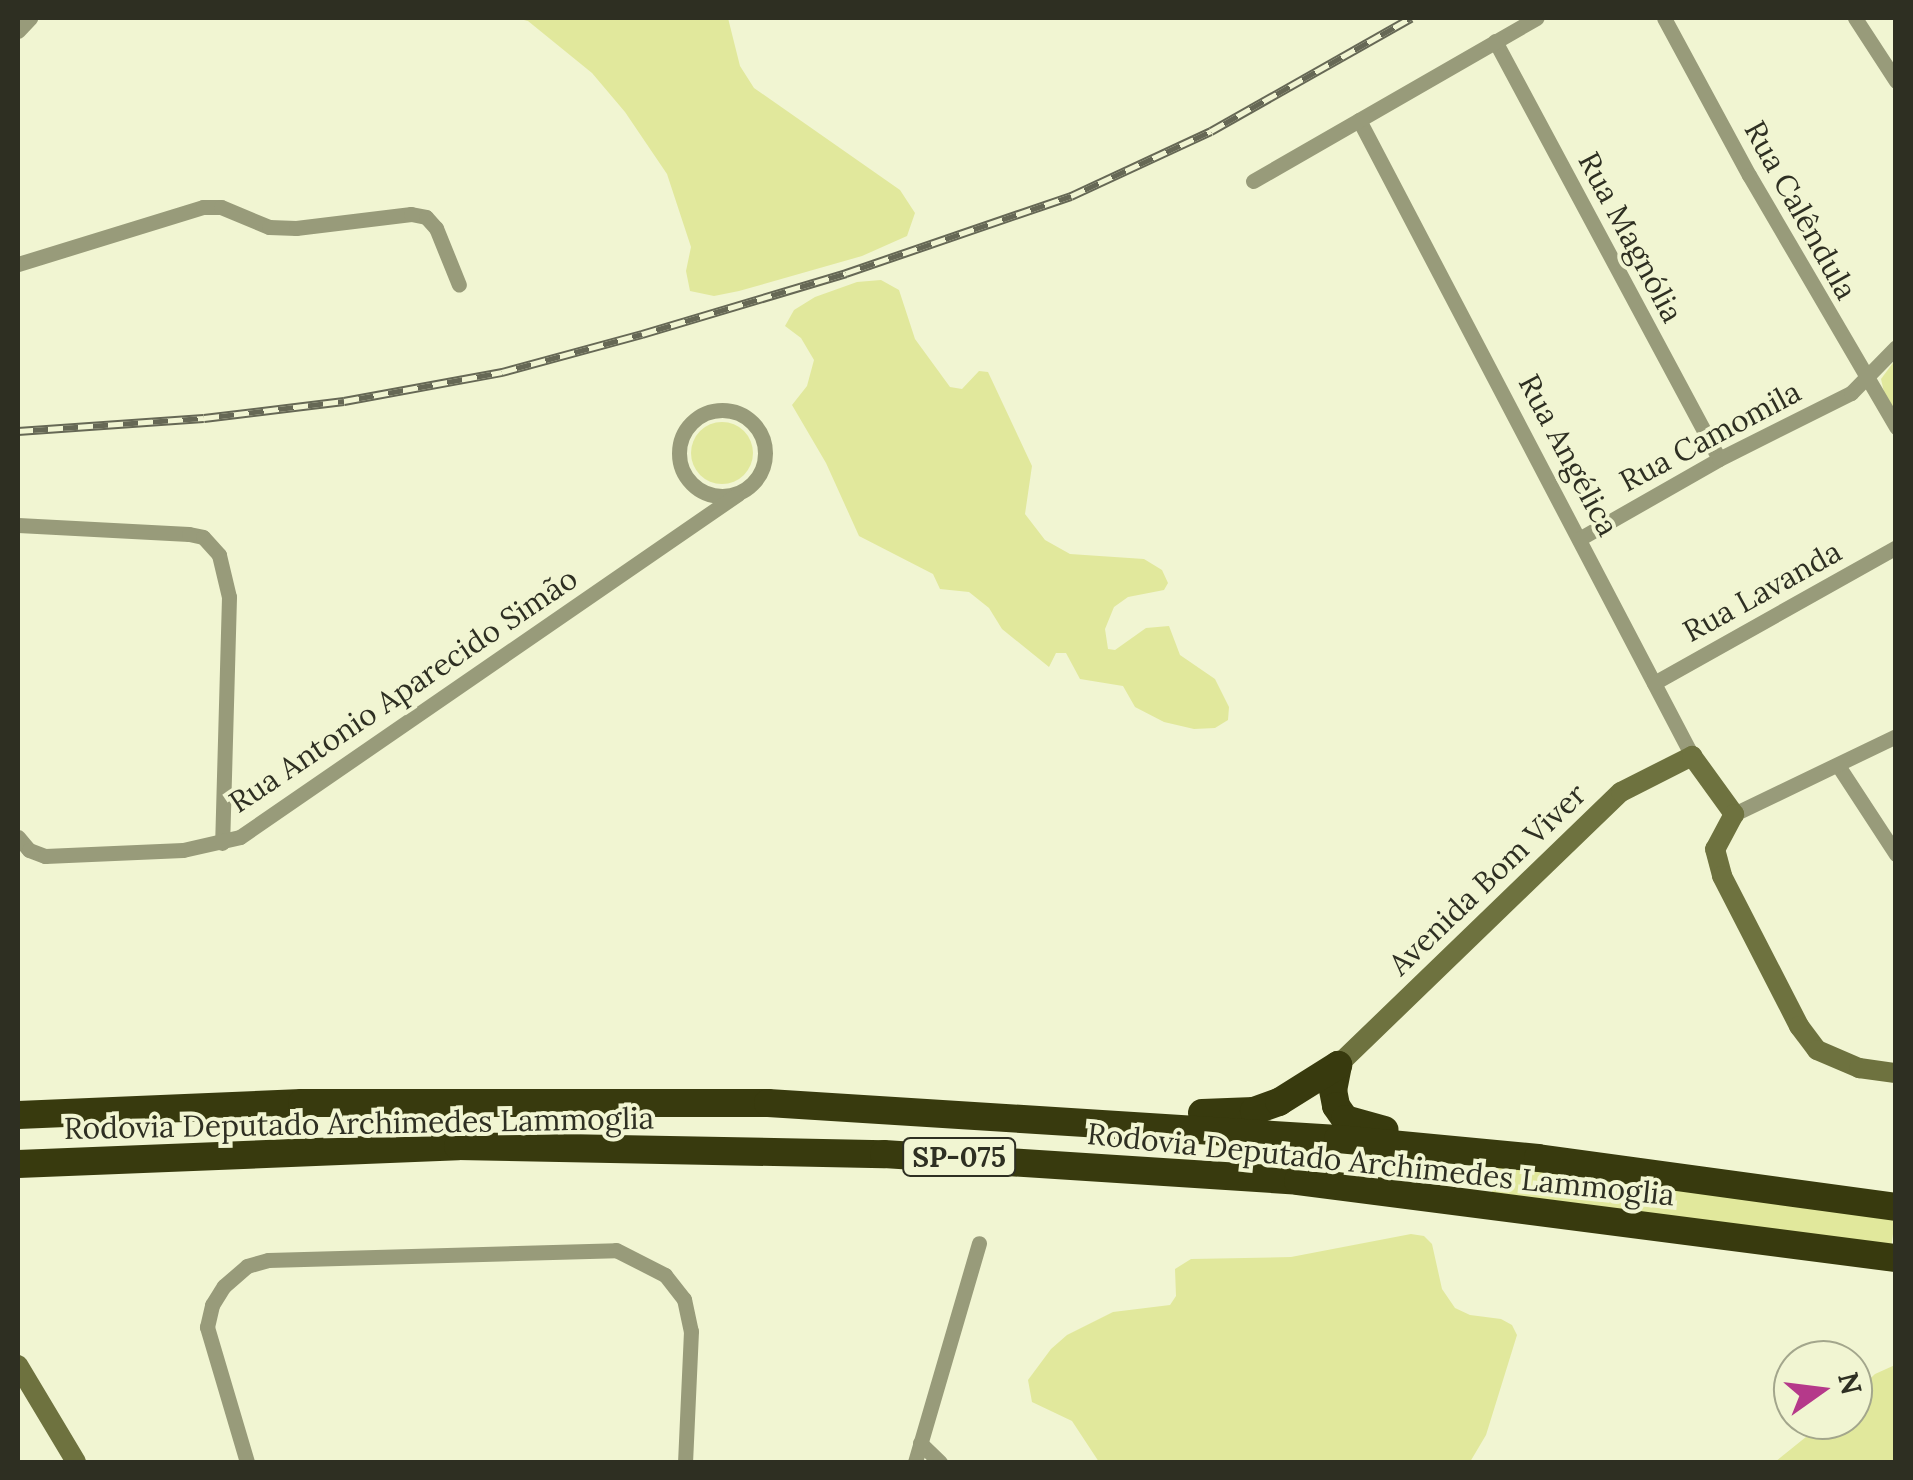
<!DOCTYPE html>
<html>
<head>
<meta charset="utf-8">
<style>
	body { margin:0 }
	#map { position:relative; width:1913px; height:1480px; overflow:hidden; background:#f1f5d2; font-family:Lora,serif }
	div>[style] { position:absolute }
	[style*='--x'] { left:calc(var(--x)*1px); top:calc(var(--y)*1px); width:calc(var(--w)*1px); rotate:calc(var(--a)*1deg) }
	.green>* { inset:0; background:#e1e89c; transform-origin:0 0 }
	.round { border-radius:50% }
	.street>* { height:15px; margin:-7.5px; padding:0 7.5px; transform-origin:7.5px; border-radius:7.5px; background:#989b7a }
	.street>.ring { margin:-7.5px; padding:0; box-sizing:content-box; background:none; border:15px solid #989b7a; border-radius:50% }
	.secondary>* { height:20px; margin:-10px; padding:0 10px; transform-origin:10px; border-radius:10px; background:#6e723f }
	.highway>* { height:28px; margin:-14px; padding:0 14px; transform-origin:14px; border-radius:14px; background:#383a0e }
	.rail>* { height:9px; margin-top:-4.5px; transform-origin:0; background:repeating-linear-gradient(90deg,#f1f5d2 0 15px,#666855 0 30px); box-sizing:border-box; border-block:2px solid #666855 }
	span { translate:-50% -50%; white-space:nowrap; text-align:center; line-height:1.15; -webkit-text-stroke:8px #f1f5d2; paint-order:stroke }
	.shield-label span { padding:2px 8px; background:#f1f5d2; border:2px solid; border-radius:8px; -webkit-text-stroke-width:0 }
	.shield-label { font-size:28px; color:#2e2f22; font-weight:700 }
	.street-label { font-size:30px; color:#2e2f22 }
	.frame { position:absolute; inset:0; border:20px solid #2e2f22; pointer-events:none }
	.north { position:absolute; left:1773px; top:1340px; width:100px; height:100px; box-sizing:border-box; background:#f1f5d2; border:2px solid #a3a68c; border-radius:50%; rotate:76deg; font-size:28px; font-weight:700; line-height:40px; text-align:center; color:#2e2f22 }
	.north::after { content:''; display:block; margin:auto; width:35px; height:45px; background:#b5398a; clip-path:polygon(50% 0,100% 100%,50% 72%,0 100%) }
</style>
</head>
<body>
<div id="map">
	<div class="green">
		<div style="clip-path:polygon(516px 18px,728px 18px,740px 66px,754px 88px,900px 190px,915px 213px,907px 236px,862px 256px,739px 291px,714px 296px,690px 291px,686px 271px,691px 247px,667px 174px,625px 112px,592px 73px,528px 21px)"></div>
		<div style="clip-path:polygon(881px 280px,899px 290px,915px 339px,950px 387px,962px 389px,979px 371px,988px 372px,1032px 466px,1025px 514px,1045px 540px,1070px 554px,1144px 559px,1162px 570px,1168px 583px,1164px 590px,1128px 597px,1114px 607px,1105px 629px,1108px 649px,1115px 650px,1146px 628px,1169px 626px,1180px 655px,1215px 679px,1229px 707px,1228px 720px,1215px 728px,1194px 729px,1164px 722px,1135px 707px,1123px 686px,1080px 679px,1066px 653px,1056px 653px,1049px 667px,1002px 629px,989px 608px,969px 592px,940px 589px,933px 574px,859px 536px,826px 463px,792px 405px,807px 386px,814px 360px,801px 338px,785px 326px,794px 310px,815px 297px,857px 282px)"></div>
		<div style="clip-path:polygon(1895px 360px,1895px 406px,1888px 410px,1881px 379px)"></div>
		<div class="round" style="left:691px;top:422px;width:62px;height:62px"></div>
		<div style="left:1496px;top:1163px;width:403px;height:32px;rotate:8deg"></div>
		<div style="clip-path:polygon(1411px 1234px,1424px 1236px,1432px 1244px,1442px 1289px,1455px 1308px,1470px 1315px,1501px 1319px,1512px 1325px,1517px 1335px,1486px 1435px,1470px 1462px,1099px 1462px,1072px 1421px,1032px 1402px,1028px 1380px,1051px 1349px,1067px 1335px,1113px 1312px,1170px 1305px,1176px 1296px,1175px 1269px,1191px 1259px,1291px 1257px)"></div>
		<div style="clip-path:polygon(1895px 1365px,1895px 1462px,1775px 1462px,1827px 1420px,1853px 1420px,1853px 1395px,1875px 1374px)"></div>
	</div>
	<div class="street">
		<div style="--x:1664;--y:18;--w:179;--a:61.6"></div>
		<div style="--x:1749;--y:175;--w:292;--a:59.7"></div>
		<div style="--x:1855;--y:18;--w:75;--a:56.9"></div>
		<div style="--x:18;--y:31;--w:18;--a:-47"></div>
		<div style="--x:1495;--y:41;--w:474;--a:61.8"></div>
		<div style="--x:1359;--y:120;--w:718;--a:62.36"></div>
		<div style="--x:1253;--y:181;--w:327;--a:-29.9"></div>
		<div style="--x:18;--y:264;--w:194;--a:-17.1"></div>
		<div style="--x:203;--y:207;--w:18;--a:0"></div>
		<div style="--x:221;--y:207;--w:52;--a:22.6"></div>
		<div style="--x:269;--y:227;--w:27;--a:2"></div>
		<div style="--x:296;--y:228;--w:116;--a:-6.9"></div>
		<div style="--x:411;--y:214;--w:15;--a:11"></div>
		<div style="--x:426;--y:217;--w:15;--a:48"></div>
		<div style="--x:436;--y:228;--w:61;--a:68"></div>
		<div class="ring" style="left:679px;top:410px;width:71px;height:71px"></div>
		<div style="--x:18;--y:525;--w:171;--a:3"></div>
		<div style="--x:189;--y:534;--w:14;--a:12"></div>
		<div style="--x:203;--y:537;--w:24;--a:48"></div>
		<div style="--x:219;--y:555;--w:43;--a:76.6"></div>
		<div style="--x:229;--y:597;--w:246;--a:91.6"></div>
		<div style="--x:1579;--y:539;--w:161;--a:-29.7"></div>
		<div style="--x:1719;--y:459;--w:148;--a:-26.6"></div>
		<div style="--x:1851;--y:393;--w:64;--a:-45.6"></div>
		<div style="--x:1654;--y:683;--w:278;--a:-29.3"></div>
		<div style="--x:1839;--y:767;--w:104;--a:56.8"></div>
		<div style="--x:1734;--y:814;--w:180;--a:-25.7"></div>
		<div style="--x:18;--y:837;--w:17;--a:50"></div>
		<div style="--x:29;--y:850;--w:17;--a:21"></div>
		<div style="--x:45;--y:856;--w:138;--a:-2.5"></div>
		<div style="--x:183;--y:850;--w:58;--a:-12.8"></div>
		<div style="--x:240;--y:837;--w:605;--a:-34.56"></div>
		<div style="--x:920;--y:1443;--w:28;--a:44"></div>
		<div style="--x:247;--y:1462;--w:141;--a:-106.5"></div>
		<div style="--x:207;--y:1327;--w:23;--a:-77"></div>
		<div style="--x:212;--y:1305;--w:22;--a:-58"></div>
		<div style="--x:224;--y:1286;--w:30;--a:-41"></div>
		<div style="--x:247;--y:1266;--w:22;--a:-16"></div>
		<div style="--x:268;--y:1260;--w:348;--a:-1.6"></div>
		<div style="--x:616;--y:1250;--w:55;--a:27"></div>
		<div style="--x:665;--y:1275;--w:31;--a:52"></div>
		<div style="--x:684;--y:1299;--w:33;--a:78"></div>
		<div style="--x:691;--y:1331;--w:131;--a:92.6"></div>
		<div style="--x:915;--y:1462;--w:228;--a:-73.7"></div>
	</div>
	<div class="secondary">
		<div style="--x:1338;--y:1065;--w:393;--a:-44"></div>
		<div style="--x:1621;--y:792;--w:80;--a:-26.9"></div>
		<div style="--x:1692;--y:756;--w:72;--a:54.1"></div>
		<div style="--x:1734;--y:814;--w:40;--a:118"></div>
		<div style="--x:1715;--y:849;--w:28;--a:75"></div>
		<div style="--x:1722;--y:876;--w:169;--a:62.8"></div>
		<div style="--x:1799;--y:1026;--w:30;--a:53"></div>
		<div style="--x:1817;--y:1050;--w:46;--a:23.2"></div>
		<div style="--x:1859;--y:1068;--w:37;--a:8"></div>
		<div style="--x:18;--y:1365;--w:113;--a:59.1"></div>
	</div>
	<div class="highway">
		<div style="--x:1338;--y:1065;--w:25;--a:101"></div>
		<div style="--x:1333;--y:1090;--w:16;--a:79"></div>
		<div style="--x:1336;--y:1106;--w:16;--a:55"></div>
		<div style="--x:1345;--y:1119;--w:41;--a:15.4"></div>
		<div style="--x:1202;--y:1113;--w:52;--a:-2.2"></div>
		<div style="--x:1254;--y:1111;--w:27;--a:-20"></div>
		<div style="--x:1279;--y:1102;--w:70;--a:-32.1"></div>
		<div style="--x:18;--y:1115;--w:284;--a:-2.4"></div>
		<div style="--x:302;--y:1103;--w:466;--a:0"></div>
		<div style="--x:768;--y:1103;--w:571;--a:3.61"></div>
		<div style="--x:1338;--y:1139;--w:201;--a:5.4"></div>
		<div style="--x:1538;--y:1158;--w:361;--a:7.8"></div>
		<div style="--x:18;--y:1164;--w:440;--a:-2.3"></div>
		<div style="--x:458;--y:1146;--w:426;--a:1.1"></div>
		<div style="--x:884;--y:1154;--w:415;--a:3.7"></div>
		<div style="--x:1298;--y:1181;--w:603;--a:7.34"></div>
	</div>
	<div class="rail">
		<div style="--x:18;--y:431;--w:186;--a:-4"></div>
		<div style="--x:204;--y:418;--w:141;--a:-6.9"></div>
		<div style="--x:344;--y:401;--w:161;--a:-10.4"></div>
		<div style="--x:502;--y:372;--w:145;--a:-15.2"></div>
		<div style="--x:642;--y:334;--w:213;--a:-16.6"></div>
		<div style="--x:846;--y:273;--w:238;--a:-18.9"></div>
		<div style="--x:1071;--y:196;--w:154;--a:-24.9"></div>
		<div style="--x:1211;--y:131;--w:230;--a:-29.5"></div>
	</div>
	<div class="shield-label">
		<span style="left:959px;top:1157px">SP-075</span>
	</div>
	<div class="street-label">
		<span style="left:1801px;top:210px;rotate:61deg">Rua Calêndula</span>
		<span style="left:1631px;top:237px;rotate:62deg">Rua Magnólia</span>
		<span style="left:1710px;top:436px;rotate:-28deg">Rua Camomila</span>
		<span style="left:1569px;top:455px;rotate:62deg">Rua Angélica</span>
		<span style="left:1762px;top:591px;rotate:-29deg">Rua Lavanda</span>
		<span style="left:403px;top:690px;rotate:-34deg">Rua Antonio Aparecido Simão</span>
		<span style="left:1487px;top:879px;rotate:-44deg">Avenida Bom Viver</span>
		<span style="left:359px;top:1123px;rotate:-1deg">Rodovia Deputado Archimedes Lammoglia</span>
		<span style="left:1381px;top:1164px;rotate:6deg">Rodovia Deputado Archimedes Lammoglia</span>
	</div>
	<div class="frame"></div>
	<div class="north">N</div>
</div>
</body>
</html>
